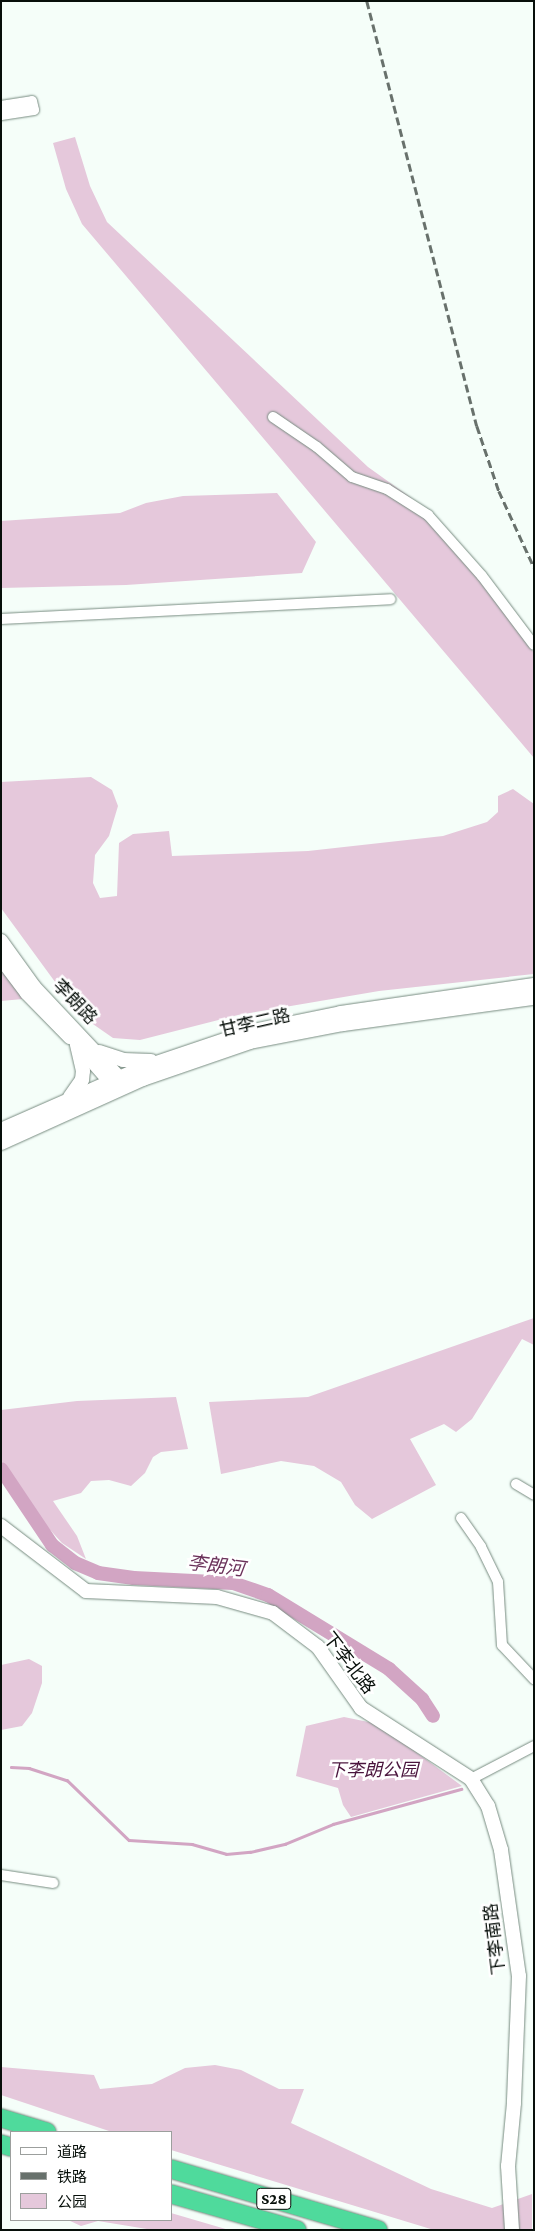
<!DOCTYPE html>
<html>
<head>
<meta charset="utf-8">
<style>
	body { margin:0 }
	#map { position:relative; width:535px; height:2231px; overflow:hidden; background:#f5fef9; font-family:"Crimson Pro","Noto Sans SC",serif }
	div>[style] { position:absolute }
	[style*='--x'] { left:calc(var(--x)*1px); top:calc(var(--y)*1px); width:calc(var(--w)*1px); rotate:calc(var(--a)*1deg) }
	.green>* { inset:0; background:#e5c8db }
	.stream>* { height:2.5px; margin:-1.25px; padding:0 1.25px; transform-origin:1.25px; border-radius:1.25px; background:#d2a5c3 }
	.river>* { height:14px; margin:-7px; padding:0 7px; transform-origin:7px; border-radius:7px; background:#d2a5c3 }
	.roads { filter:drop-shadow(0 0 1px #788c81) drop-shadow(0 0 1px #788c81) }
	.street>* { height:10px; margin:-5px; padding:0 5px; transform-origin:5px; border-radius:5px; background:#fff }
	.secondary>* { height:14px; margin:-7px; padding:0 7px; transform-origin:7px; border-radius:7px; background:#fff }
	.highway>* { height:18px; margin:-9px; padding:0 9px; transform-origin:9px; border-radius:9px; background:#4fda9c }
	.rail>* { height:2.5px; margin-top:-1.25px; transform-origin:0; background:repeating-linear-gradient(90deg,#68716c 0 8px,transparent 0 12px) }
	span { translate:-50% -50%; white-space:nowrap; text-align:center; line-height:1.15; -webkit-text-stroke:5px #fff; paint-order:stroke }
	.shield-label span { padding:1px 4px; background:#fff; border:1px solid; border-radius:4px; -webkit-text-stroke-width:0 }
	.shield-label { font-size:16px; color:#070f0a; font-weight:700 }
	.street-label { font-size:18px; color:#070f0a }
	.park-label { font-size:18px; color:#4a153d; font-style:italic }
	.water-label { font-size:19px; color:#6b335b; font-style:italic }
	.frame { position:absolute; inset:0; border:2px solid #070f0a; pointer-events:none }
	.legend { position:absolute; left:10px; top:2131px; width:162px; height:90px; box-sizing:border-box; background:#fff; border:1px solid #9c9f9d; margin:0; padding:6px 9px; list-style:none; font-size:15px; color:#070f0a }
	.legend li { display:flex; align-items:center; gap:10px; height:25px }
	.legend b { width:25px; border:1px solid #9c9f9d }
</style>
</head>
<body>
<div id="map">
	<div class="green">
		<div style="clip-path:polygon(75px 137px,90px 186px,107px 222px,368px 467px,410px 497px,486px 588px,534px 653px,534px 758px,82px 224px,66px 189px,53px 143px)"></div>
		<div style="clip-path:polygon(277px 493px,316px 542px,302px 573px,126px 585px,1px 588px,1px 521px,120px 513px,146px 503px,183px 496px)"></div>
		<div style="clip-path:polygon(91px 777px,112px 790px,118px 806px,109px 836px,95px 855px,93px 883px,100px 898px,117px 896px,119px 843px,133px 834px,169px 831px,172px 856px,308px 851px,443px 836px,487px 822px,498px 812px,498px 796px,513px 789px,534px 804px,534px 974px,379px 991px,238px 1015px,140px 1040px,113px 1038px,90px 1022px,58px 986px,1px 908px,1px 782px)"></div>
		<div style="clip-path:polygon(1px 969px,23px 999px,1px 1001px)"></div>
		<div style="clip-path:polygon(534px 1318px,534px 1345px,522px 1339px,472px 1419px,456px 1432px,444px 1424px,410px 1439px,436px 1485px,372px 1519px,355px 1505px,341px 1482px,314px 1466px,281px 1461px,221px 1474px,209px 1402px,308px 1397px)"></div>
		<div style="clip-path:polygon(176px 1397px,188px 1449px,161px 1452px,153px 1457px,145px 1473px,131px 1486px,109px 1480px,91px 1481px,81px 1493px,53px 1501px,77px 1536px,86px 1559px,62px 1543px,43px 1522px,1px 1460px,1px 1410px,77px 1401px)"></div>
		<div style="clip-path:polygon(29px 1659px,42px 1666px,42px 1683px,32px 1713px,22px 1726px,1px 1730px,1px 1665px)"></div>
		<div style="clip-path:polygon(344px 1717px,378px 1724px,462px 1786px,351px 1817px,343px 1805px,338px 1788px,296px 1776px,306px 1726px)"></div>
		<div style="clip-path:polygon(215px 2065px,241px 2070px,279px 2089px,304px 2089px,291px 2123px,431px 2189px,492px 2208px,532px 2194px,532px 2230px,434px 2230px,171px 2150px,171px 2132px,112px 2132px,1px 2095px,1px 2067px,94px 2075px,100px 2089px,152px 2084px,185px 2068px)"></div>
		<div style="clip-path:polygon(171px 2213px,229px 2230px,153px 2230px,98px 2221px,81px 2226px,68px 2220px,171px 2220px)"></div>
	</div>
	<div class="stream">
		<div style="--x:11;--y:1767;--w:18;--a:3"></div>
		<div style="--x:29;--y:1768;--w:40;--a:18"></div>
		<div style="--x:67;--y:1780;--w:86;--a:44.1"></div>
		<div style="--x:129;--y:1840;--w:63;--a:3.6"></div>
		<div style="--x:192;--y:1844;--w:35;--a:16"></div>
		<div style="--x:226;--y:1854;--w:24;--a:-5"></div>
		<div style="--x:250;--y:1852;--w:36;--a:-13"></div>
		<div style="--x:285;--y:1844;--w:52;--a:-22.6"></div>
		<div style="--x:333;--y:1824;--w:133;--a:-15.3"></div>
	</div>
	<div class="river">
		<div style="--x:1;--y:1469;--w:92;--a:56.1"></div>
		<div style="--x:52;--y:1545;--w:29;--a:38"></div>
		<div style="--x:75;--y:1563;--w:25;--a:23"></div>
		<div style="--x:98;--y:1573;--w:36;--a:8"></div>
		<div style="--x:134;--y:1578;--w:99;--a:2.9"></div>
		<div style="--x:233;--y:1583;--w:37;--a:19"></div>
		<div style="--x:268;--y:1595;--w:142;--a:31.4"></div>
		<div style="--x:389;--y:1669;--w:45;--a:42.3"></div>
		<div style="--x:422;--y:1699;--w:20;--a:57"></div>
	</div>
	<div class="roads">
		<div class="street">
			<div style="--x:1;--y:106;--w:31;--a:-9"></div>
			<div style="--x:32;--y:101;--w:9;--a:77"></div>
			<div style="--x:34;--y:110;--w:33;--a:171"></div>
			<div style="--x:273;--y:417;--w:53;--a:34.3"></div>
			<div style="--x:317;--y:447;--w:46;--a:40.6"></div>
			<div style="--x:352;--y:477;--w:37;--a:19"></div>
			<div style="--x:387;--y:489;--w:49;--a:32.4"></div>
			<div style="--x:428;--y:515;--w:81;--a:48.5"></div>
			<div style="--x:482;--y:576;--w:86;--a:53"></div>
			<div style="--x:1;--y:619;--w:390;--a:-2.9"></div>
			<div style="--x:516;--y:1484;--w:21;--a:31"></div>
			<div style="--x:461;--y:1518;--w:35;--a:55"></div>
			<div style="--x:481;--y:1547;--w:39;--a:64"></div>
			<div style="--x:498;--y:1582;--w:63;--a:86.4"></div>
			<div style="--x:502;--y:1645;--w:47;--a:46.7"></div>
			<div style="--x:471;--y:1779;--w:71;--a:-27.6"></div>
			<div style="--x:1;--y:1875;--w:53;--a:8.7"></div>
		</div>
		<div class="secondary">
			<div style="--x:1;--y:941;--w:57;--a:54.3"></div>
			<div style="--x:34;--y:987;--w:132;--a:46.8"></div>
			<div style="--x:3;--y:961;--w:40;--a:53"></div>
			<div style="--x:27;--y:993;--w:62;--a:45.7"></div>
			<div style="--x:99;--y:1052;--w:25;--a:18"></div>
			<div style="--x:123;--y:1060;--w:28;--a:2"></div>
			<div style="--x:86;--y:1054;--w:44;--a:48.7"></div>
			<div style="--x:70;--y:1097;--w:21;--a:-55"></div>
			<div style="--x:82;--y:1080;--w:9;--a:-84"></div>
			<div style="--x:83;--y:1071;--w:27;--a:-103"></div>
			<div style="--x:1;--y:1130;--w:151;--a:-23.8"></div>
			<div style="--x:139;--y:1069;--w:115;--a:-18.7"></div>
			<div style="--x:248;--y:1032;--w:95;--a:-11.5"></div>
			<div style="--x:341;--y:1013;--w:195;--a:-8.3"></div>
			<div style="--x:1;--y:1143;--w:156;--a:-24.3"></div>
			<div style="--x:143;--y:1079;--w:113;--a:-19.1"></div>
			<div style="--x:250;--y:1042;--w:95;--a:-11"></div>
			<div style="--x:343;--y:1024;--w:193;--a:-7.8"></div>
			<div style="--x:1;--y:1526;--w:107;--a:37.4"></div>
			<div style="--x:86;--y:1591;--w:131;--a:2.6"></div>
			<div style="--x:217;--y:1597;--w:58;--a:15.9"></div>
			<div style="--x:273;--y:1613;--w:56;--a:37.1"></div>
			<div style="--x:318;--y:1647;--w:75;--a:54.8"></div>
			<div style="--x:361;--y:1708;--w:131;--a:32.8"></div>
			<div style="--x:471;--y:1779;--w:32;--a:58"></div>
			<div style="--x:488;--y:1806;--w:46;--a:73.5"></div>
			<div style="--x:501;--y:1850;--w:127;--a:81.9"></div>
			<div style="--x:519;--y:1976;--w:127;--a:92.3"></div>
			<div style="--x:514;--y:2103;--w:63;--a:95.4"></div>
			<div style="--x:508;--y:2166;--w:64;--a:86.4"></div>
		</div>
		<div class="highway">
			<div style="--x:1;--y:2118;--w:48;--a:16.9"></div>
			<div style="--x:1;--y:2144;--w:10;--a:17"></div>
			<div style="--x:171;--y:2169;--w:216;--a:16.4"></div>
			<div style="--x:171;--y:2194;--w:131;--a:15.9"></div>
		</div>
	</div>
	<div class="rail">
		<div style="--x:367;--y:1;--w:439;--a:75.5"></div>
		<div style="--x:477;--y:426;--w:69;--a:71.3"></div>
		<div style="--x:499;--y:491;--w:84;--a:65.3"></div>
	</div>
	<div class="shield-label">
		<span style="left:274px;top:2199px">S28</span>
	</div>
	<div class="street-label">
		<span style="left:75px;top:1002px;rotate:46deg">李朗路</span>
		<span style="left:255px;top:1023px;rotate:-13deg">甘李二路</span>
		<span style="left:349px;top:1663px;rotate:52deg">下李北路</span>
		<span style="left:495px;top:1939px;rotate:-97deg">下李南路</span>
	</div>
	<div class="park-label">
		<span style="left:373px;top:1770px">下李朗公园</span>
	</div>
	<div class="water-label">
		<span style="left:216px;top:1566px;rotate:7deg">李朗河</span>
	</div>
	<div class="frame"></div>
	<ul class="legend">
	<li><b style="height:6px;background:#fff"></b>道路</li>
	<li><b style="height:6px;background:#68716c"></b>铁路</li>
	<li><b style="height:14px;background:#e5c8db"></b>公园</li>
	</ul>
</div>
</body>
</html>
